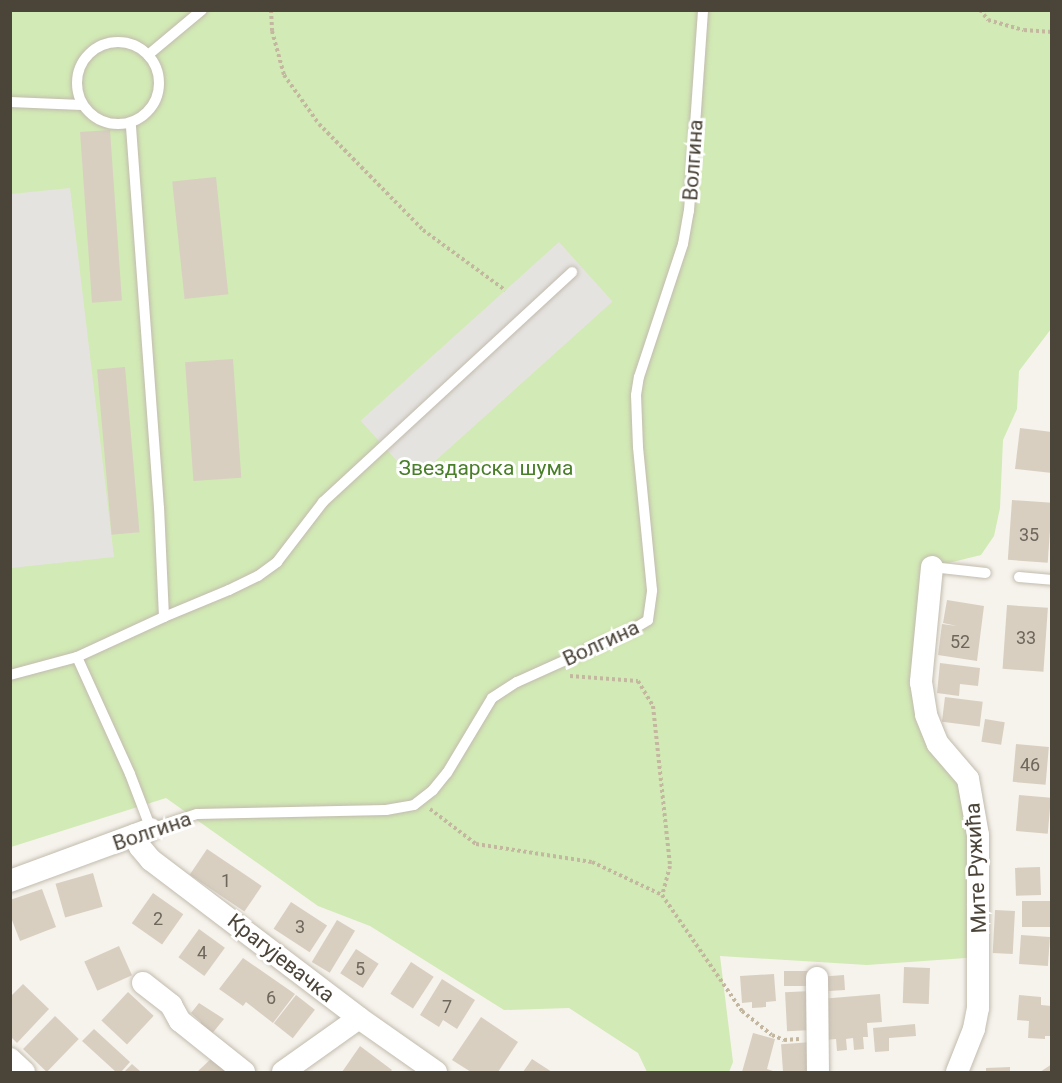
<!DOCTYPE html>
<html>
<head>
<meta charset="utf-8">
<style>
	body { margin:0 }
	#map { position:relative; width:1062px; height:1083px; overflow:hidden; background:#f6f3ec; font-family:Roboto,sans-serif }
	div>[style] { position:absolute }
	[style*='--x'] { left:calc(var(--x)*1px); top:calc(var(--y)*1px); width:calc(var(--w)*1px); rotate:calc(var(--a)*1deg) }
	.green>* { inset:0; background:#d2eab5 }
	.parking>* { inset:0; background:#e5e3e0; transform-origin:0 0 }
	.building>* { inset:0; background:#d8cfc1; transform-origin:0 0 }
	.path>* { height:4px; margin-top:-2px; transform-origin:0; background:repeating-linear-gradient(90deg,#c4b79f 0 3px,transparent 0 6px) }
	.roads { filter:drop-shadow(0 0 2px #c2bbae) drop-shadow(0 0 2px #c2bbae) }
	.lane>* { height:10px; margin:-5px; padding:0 5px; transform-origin:5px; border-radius:5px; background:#fff }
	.lane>.ring { margin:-5px; padding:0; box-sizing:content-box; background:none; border:10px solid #fff; border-radius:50% }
	.street>* { height:22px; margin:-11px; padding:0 11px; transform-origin:11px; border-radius:11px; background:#fff }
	span { translate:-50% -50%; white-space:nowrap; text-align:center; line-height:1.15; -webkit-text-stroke:6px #fff; paint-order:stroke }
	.number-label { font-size:18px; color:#6e675b }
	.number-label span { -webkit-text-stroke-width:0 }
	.street-label { font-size:21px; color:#4b4439 }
	.park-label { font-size:21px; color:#4a7f2a }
	.frame { position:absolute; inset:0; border:12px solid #4b4439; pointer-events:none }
</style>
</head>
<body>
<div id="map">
	<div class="green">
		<div style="clip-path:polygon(11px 11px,1051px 11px,1051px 329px,1019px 371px,1017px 409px,1003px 440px,1000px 508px,994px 536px,981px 555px,932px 567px,921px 682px,960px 769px,980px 957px,867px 965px,720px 956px,733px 1062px,729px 1072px,647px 1072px,638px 1053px,569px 1008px,504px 1010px,370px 926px,318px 906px,166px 798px,11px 847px)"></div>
	</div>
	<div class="parking">
		<div style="clip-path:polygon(70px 188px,114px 557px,11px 568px,11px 194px)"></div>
		<div style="left:559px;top:242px;width:80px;height:267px;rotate:48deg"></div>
	</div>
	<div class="building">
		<div style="left:110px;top:130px;width:171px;height:30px;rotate:86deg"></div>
		<div style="left:216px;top:177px;width:118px;height:44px;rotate:84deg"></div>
		<div style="left:233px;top:359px;width:119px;height:48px;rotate:86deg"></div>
		<div style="left:125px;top:367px;width:166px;height:28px;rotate:85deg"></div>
		<div style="clip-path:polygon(1020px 428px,1052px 432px,1052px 473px,1015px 469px)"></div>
		<div style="left:1012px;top:500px;width:40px;height:60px;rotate:4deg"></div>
		<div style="clip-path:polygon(947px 600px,984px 606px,977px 661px,938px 655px,942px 624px,957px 626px,943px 623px)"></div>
		<div style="left:1007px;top:605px;width:41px;height:64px;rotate:4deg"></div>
		<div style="clip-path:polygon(940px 663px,980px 668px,978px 686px,960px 684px,959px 696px,937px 693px)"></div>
		<div style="left:945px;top:697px;width:38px;height:25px;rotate:7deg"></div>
		<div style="left:985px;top:719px;width:20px;height:23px;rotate:9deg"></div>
		<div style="left:1016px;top:744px;width:33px;height:38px;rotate:5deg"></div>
		<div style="left:1019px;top:795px;width:32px;height:36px;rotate:5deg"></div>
		<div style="left:207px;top:849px;width:66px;height:31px;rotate:34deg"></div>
		<div style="left:1040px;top:867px;width:28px;height:25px;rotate:88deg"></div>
		<div style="left:93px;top:873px;width:35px;height:39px;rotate:74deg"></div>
		<div style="clip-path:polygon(42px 889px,56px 927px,20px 941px,10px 915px,10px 900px)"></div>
		<div style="left:153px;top:893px;width:37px;height:37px;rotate:35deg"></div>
		<div style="left:1022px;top:901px;width:30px;height:26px"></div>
		<div style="left:291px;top:902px;width:43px;height:32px;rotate:33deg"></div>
		<div style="left:995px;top:910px;width:20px;height:43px;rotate:3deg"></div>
		<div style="left:337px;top:920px;width:21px;height:49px;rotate:31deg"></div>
		<div style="left:199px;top:929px;width:32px;height:35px;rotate:36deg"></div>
		<div style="left:1021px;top:935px;width:29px;height:29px;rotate:4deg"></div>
		<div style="left:119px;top:946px;width:32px;height:38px;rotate:66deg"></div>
		<div style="left:356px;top:949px;width:27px;height:29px;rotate:33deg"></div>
		<div style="clip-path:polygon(243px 958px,295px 994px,273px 1023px,246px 1002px,243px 1006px,219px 989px)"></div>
		<div style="left:411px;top:962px;width:27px;height:38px;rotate:33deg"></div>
		<div style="left:904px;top:967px;width:26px;height:36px;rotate:2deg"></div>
		<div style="left:810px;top:971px;width:15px;height:26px;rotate:90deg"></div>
		<div style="clip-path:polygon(774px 974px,776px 1001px,766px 1002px,766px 1007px,752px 1008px,752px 1002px,742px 1003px,740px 976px)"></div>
		<div style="left:844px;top:975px;width:15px;height:20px;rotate:86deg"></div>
		<div style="clip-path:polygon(442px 979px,475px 1000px,457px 1029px,443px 1020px,439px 1027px,420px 1015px)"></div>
		<div style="clip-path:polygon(23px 984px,49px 1009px,17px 1043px,10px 1036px,10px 997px)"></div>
		<div style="left:811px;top:991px;width:39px;height:26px;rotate:87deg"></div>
		<div style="left:128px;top:992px;width:35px;height:39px;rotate:43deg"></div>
		<div style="clip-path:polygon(880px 994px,882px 1022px,867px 1023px,868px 1037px,863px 1037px,864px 1049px,854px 1050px,853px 1038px,846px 1039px,847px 1050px,837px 1051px,836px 1039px,824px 1040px,820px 999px)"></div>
		<div style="left:296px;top:995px;width:24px;height:36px;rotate:38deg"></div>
		<div style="clip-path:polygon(1019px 995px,1041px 997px,1041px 1005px,1052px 1006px,1052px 1036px,1045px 1036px,1045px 1039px,1028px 1038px,1029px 1021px,1017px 1020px)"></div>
		<div style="clip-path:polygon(199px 1003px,224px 1019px,210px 1036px,198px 1026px,201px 1022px,191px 1013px)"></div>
		<div style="left:55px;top:1016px;width:33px;height:46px;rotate:44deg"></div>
		<div style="clip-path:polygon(481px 1017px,518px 1042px,498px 1072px,471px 1072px,452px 1060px)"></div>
		<div style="clip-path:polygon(915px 1024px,916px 1036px,889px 1038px,889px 1051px,875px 1052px,873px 1028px)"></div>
		<div style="clip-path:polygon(94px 1029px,130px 1062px,121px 1072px,116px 1072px,82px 1041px)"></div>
		<div style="clip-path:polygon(753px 1033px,775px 1039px,767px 1069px,776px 1072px,742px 1072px)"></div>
		<div style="left:812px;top:1042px;width:30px;height:31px;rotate:86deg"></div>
		<div style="clip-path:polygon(360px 1046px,392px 1070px,390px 1072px,342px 1072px)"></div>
		<div style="clip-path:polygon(214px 1056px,230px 1072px,197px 1072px)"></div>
		<div style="clip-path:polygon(532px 1059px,552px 1072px,523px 1072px)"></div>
		<div style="clip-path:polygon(132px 1064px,141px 1072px,124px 1072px)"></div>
		<div style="clip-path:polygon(1052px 1064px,1052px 1072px,1040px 1072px)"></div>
		<div style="clip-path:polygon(1010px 1067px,1010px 1072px,986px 1072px,986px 1068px)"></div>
	</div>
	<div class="path">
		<div style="--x:271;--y:10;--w:21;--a:87"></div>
		<div style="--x:272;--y:31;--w:46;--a:74.7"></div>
		<div style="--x:284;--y:75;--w:60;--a:54.5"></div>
		<div style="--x:319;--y:124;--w:148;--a:45.5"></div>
		<div style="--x:423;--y:230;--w:102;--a:36.2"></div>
		<div style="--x:980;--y:10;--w:13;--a:51"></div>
		<div style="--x:988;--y:20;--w:37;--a:16"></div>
		<div style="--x:1024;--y:30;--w:28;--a:4"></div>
		<div style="--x:570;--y:676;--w:68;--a:4.2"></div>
		<div style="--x:638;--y:681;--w:29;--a:59"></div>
		<div style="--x:653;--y:706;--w:161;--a:83.9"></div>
		<div style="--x:670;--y:866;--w:30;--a:105"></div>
		<div style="--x:430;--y:809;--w:58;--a:37.3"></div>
		<div style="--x:476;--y:844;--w:117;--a:8.8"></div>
		<div style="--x:592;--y:862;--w:77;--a:25.2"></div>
		<div style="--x:662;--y:895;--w:141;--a:55.4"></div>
		<div style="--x:742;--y:1011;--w:38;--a:39"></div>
		<div style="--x:772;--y:1035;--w:13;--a:23"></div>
		<div style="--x:784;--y:1040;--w:15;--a:-4"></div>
	</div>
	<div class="roads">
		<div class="lane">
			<div class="ring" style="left:77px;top:42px;width:72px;height:72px"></div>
			<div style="--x:148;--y:55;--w:70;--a:-39.8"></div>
			<div style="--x:10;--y:102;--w:72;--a:2.4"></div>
			<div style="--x:932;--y:567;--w:54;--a:6.3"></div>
			<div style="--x:1019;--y:577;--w:33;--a:5"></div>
			<div style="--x:164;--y:617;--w:70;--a:-22.6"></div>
			<div style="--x:229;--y:590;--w:32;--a:-26"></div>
			<div style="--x:258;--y:576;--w:24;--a:-36"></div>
			<div style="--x:277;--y:562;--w:76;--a:-52.5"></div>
			<div style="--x:323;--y:502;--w:339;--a:-42.7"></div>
			<div style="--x:77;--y:657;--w:128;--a:65.6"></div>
			<div style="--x:130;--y:774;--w:59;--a:69.1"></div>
			<div style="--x:151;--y:829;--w:48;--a:-18.1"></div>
			<div style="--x:197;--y:814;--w:189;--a:-1.2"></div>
			<div style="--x:386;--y:810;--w:28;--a:-10"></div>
			<div style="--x:414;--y:805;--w:24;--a:-38"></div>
			<div style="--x:433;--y:790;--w:22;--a:-51"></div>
			<div style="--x:447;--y:773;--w:87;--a:-59"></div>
			<div style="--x:492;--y:698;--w:30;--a:-33"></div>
			<div style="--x:517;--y:682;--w:124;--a:-24.3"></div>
			<div style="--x:630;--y:631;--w:21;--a:-31"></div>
			<div style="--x:648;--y:620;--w:30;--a:-82"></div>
			<div style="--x:652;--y:590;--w:144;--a:-95.6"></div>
			<div style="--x:638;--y:447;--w:52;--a:-92.2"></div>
			<div style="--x:636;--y:395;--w:18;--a:-81"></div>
			<div style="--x:639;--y:377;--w:140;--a:-71.7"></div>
			<div style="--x:683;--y:244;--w:34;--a:-80"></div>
			<div style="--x:689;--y:211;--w:201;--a:-86"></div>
			<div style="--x:10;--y:675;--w:69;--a:-15"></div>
			<div style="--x:77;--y:657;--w:96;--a:-24.7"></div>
			<div style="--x:164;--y:617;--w:109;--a:-92.6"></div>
			<div style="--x:159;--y:508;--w:386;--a:-94.2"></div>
		</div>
		<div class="street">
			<div style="--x:932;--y:567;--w:116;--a:95.5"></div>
			<div style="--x:921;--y:682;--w:33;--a:81"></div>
			<div style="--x:926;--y:715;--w:31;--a:68"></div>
			<div style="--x:938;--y:744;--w:46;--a:49.4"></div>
			<div style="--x:968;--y:779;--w:57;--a:79.9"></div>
			<div style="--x:978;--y:835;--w:173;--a:90"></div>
			<div style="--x:978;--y:1008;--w:21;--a:101"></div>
			<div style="--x:974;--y:1029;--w:46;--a:111.6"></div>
			<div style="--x:135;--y:835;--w:13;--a:67"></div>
			<div style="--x:140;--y:847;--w:17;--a:50"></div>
			<div style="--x:151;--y:860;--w:261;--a:37.2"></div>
			<div style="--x:359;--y:1018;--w:94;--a:35"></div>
			<div style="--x:10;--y:881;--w:150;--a:-20.2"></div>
			<div style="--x:817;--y:978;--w:94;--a:89.4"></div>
			<div style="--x:143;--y:983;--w:36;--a:38"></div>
			<div style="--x:171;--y:1005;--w:18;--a:61"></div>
			<div style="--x:180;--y:1021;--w:82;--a:38.6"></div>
			<div style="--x:10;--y:1059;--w:19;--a:43"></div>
			<div style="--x:283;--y:1072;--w:93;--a:-35.4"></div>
		</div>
	</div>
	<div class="number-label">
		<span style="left:1029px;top:535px">35</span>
		<span style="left:1026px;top:638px">33</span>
		<span style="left:960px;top:642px">52</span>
		<span style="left:1030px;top:765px">46</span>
		<span style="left:226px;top:881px">1</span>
		<span style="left:158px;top:919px">2</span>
		<span style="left:300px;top:927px">3</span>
		<span style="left:202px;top:953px">4</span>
		<span style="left:360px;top:969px">5</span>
		<span style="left:271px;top:998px">6</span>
		<span style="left:447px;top:1007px">7</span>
	</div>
	<div class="street-label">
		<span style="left:693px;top:160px;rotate:-86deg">Волгина</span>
		<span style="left:601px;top:643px;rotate:-25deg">Волгина</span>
		<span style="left:152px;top:831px;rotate:-19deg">Волгина</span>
		<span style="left:976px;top:868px;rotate:-93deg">Мите Ружића</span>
		<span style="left:281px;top:958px;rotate:38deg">Крагујевачка</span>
	</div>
	<div class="park-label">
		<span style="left:486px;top:468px">Звездарска шума</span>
	</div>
	<div class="frame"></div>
</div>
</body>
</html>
